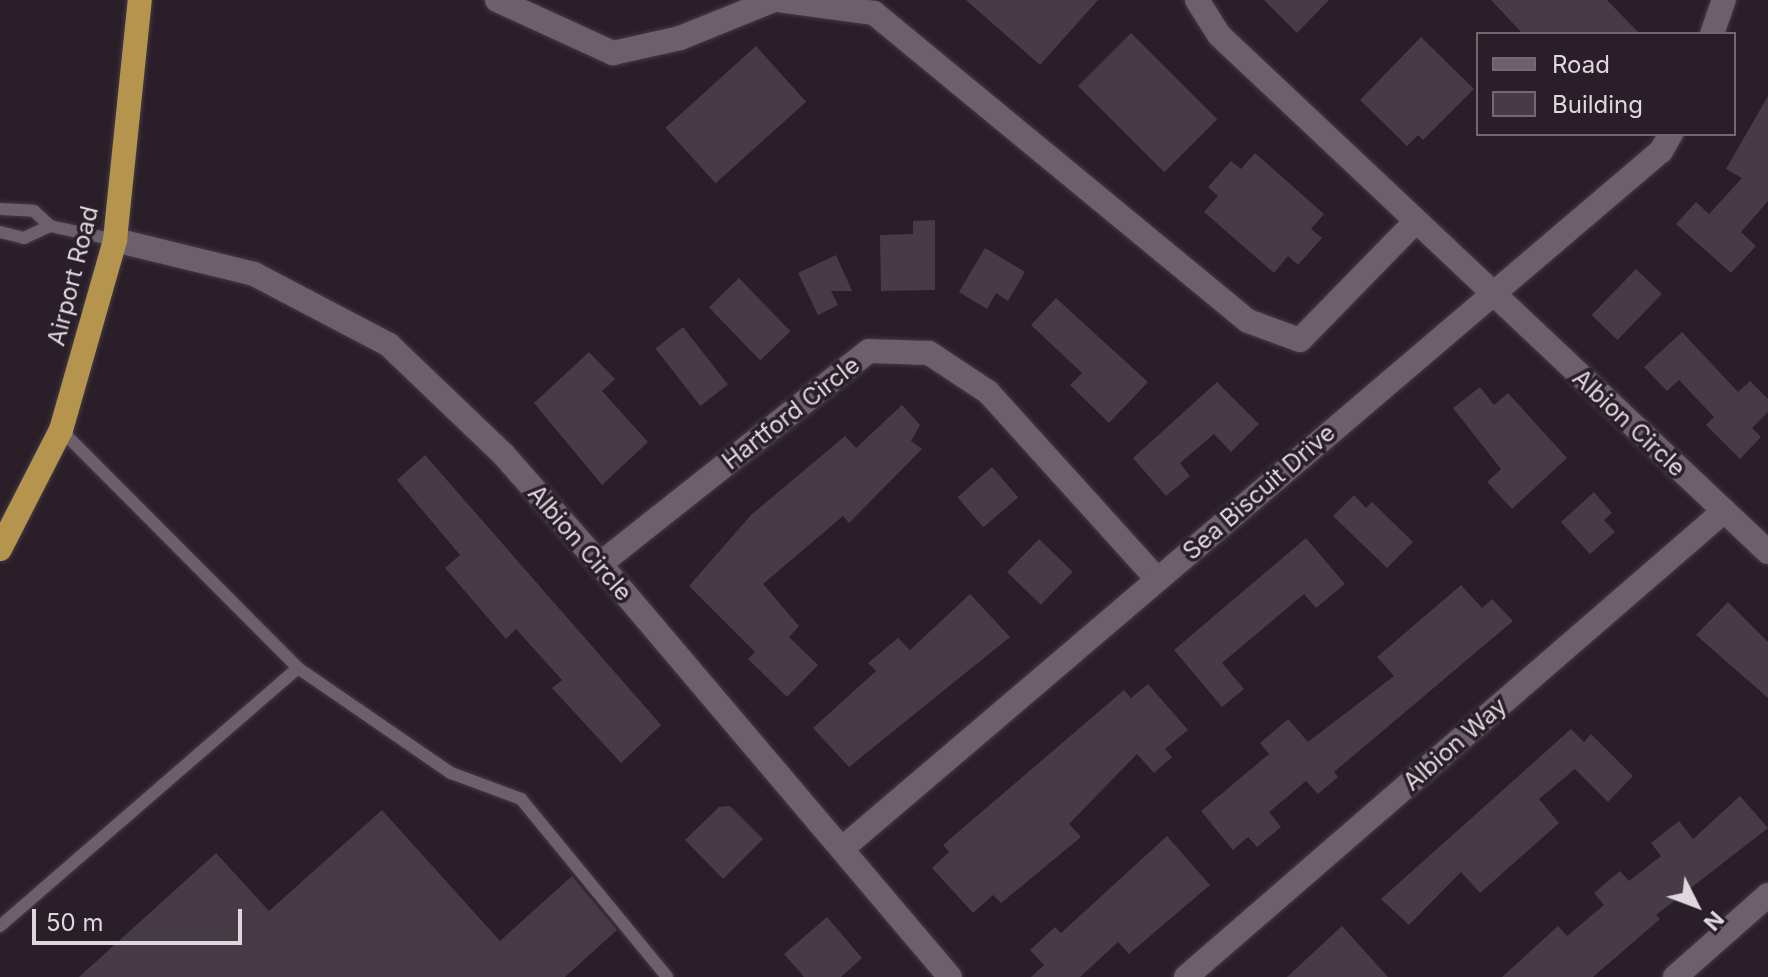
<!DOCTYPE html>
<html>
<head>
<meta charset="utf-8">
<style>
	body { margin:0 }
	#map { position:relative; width:1768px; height:977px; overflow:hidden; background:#2a1f29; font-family:Inter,sans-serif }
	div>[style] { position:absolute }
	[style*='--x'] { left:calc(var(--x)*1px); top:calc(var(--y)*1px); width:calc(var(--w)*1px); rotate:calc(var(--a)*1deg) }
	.building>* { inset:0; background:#473b46; transform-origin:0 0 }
	.roads { filter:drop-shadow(0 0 2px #433a43) drop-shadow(0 0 2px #433a43) }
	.lane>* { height:12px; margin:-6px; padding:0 6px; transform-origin:6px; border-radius:6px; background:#6d606c }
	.street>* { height:24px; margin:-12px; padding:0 12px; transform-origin:12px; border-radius:12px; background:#6d606c }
	.highway>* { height:24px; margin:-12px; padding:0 12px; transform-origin:12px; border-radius:12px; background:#b5944e }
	span { translate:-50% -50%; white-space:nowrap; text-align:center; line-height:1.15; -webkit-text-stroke:7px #2a1f29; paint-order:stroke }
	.street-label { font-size:24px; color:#ded7de }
	.legend { position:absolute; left:1476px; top:32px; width:260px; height:104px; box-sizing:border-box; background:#2a1f29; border:2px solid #726971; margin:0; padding:10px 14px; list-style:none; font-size:24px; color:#ded7de }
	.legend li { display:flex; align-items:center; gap:16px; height:40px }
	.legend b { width:40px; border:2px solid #726971 }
	.north { position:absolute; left:1656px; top:865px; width:80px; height:80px; -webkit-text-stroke:6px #2a1f29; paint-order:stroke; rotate:132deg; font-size:22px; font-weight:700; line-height:32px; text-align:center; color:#ded7de }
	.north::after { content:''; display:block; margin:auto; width:28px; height:36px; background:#ded7de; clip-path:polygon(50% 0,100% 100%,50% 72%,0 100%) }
	.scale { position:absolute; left:32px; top:909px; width:210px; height:36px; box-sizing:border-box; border:4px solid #ded7de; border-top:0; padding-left:10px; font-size:24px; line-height:28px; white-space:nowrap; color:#ded7de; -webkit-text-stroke:6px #2a1f29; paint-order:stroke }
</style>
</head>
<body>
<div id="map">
	<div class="building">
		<div style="clip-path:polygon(966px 0,1098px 0,1040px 65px)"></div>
		<div style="clip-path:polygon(1264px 0,1329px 0,1297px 33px)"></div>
		<div style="clip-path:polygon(1491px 0,1607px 0,1640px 34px,1523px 34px)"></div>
		<div style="left:1131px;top:33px;width:122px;height:75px;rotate:45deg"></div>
		<div style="clip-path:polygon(1421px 37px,1474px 89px,1423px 140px,1418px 135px,1407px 146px,1360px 100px)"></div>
		<div style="left:756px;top:46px;width:75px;height:122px;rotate:48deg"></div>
		<div style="clip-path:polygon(1768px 96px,1768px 201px,1741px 232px,1756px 246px,1731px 273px,1676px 224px,1696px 202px,1709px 214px,1742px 178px,1726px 169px)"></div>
		<div style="clip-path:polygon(1255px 153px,1324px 214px,1311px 229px,1322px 238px,1298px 265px,1288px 256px,1274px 273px,1204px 212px,1218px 196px,1208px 187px,1231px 161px,1241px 169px)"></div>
		<div style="clip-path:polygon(935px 220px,935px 290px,881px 291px,880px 235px,913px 234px,913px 221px)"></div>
		<div style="clip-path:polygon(985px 248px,1025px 272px,1008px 301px,996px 293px,987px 309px,959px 292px)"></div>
		<div style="clip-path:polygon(836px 255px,852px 291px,831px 291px,838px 305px,818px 315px,798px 273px)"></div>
		<div style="left:1636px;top:269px;width:36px;height:64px;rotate:44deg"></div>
		<div style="left:739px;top:278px;width:74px;height:42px;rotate:46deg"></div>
		<div style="clip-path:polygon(1056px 298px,1148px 382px,1109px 423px,1070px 385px,1082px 373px,1031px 325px)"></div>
		<div style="left:683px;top:327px;width:73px;height:35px;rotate:52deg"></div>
		<div style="clip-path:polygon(1682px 332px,1738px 392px,1750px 381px,1768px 399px,1768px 412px,1752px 428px,1761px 437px,1740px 459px,1706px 425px,1714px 417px,1679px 380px,1667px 391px,1644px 367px)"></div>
		<div style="clip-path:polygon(589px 352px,615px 379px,602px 391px,648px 442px,602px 485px,534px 403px)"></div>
		<div style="clip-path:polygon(1217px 382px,1259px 424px,1231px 452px,1214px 434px,1180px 463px,1190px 476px,1166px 496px,1133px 458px)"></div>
		<div style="clip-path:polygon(1480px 387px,1494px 405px,1508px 393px,1567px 458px,1512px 509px,1487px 482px,1501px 469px,1453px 408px)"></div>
		<div style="clip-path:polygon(902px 405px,920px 425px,911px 441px,922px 449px,849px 523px,843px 516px,763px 584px,799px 626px,789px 637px,818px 665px,787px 697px,748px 659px,755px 652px,689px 586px,751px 515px,845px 436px,856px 448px)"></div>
		<div style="clip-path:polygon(425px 455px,661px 725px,621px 763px,552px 688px,562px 680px,516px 629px,506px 639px,445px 568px,460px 555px,397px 480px)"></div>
		<div style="left:992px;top:467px;width:40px;height:46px;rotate:49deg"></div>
		<div style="clip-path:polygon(1594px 492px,1612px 513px,1604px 520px,1615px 532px,1590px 554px,1561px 522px)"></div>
		<div style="clip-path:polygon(1354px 495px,1366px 508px,1372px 502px,1413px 542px,1387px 568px,1333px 516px)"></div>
		<div style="clip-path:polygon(1306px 538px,1345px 584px,1316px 608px,1304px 594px,1222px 663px,1244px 689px,1222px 707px,1174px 650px)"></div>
		<div style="left:1039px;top:539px;width:47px;height:46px;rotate:44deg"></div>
		<div style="clip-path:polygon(1461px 585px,1482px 608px,1492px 599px,1513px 621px,1334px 772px,1338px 777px,1318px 794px,1306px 781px,1269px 812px,1281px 827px,1257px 847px,1248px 837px,1233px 850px,1201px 811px,1269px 754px,1260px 743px,1288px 719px,1308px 742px,1394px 676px,1377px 657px)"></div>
		<div style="clip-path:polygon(970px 594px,1010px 637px,849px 767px,813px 728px,876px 671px,868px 663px,898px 638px,910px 650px)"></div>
		<div style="clip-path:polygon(1728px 602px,1768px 642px,1768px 698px,1696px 635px)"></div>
		<div style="clip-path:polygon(1148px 684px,1188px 730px,1165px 749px,1172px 757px,1154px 773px,1137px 754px,1069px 824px,1081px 837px,1001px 903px,993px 895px,973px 913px,932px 868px,949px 852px,943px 845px,1124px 690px,1131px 698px)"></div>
		<div style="clip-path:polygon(1571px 729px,1584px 742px,1591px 734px,1633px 776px,1608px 802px,1575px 769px,1539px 799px,1559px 823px,1480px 893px,1461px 872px,1409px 925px,1381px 899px)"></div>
		<div style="clip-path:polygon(1740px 796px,1768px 828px,1656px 915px,1660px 919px,1593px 977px,1502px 977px,1558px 926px,1567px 936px,1604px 905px,1594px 893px,1620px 871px,1629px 881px,1661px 856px,1651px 843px,1679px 821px,1693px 839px)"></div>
		<div style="clip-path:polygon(730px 806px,763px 839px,723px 879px,685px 840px,719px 807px)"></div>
		<div style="clip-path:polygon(382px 810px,500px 941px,572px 876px,617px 930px,565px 977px,79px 977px,216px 853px,269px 911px)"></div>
		<div style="clip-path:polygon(1167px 836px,1210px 885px,1129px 954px,1118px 942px,1080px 977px,1031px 977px,1044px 965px,1030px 950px,1055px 927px,1061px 933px)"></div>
		<div style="clip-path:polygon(827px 917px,862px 958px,841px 977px,804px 977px,784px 954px)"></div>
		<div style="clip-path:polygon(1342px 926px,1388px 977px,1287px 977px)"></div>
	</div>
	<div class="roads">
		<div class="lane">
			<div style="--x:0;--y:209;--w:34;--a:3"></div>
			<div style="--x:34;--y:211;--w:22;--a:43"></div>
			<div style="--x:50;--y:226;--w:66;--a:12.2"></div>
			<div style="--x:0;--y:232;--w:25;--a:14"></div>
			<div style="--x:24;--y:238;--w:29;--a:-25"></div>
			<div style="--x:61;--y:430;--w:336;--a:45.1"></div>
			<div style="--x:298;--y:668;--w:186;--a:34.5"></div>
			<div style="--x:451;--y:773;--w:75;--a:20.4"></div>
			<div style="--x:521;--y:799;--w:230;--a:50.6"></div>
			<div style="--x:0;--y:926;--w:394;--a:-40.9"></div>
		</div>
		<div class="street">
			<div style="--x:497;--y:0;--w:128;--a:24.6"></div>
			<div style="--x:613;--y:53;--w:69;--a:-12.6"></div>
			<div style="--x:680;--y:38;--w:101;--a:-22"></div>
			<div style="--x:778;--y:0;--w:97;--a:7.7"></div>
			<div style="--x:874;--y:13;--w:484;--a:39.5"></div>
			<div style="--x:1248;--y:321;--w:55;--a:20.1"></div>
			<div style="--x:1300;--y:340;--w:165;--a:-45.7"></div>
			<div style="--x:1197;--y:0;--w:41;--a:57.8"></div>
			<div style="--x:1219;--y:35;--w:754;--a:43.28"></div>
			<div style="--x:1712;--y:34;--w:36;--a:-71"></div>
			<div style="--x:115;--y:240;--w:143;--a:13.7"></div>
			<div style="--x:254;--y:274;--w:153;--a:27.7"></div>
			<div style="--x:389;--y:345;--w:158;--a:43.7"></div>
			<div style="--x:503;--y:454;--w:147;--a:48.6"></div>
			<div style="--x:600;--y:564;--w:541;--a:49.72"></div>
			<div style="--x:600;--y:564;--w:343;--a:-38.4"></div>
			<div style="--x:869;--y:351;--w:60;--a:1.9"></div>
			<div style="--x:929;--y:353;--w:71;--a:33.5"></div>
			<div style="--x:988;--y:392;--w:252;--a:47.9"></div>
			<div style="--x:844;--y:847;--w:1073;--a:-40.43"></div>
			<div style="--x:1661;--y:151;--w:20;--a:-60"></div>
			<div style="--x:1186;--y:977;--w:712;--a:-40.9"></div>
			<div style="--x:1675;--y:977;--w:124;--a:-41.4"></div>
		</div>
		<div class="highway">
			<div style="--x:0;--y:549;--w:134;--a:-62.9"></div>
			<div style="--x:61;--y:430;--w:198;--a:-74.1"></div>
			<div style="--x:115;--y:240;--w:241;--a:-84.1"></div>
		</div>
	</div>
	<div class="street-label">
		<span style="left:73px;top:276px;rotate:-76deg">Airport Road</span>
		<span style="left:791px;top:413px;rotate:-38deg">Hartford Circle</span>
		<span style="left:1629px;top:423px;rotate:43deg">Albion Circle</span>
		<span style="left:1259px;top:492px;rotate:-41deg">Sea Biscuit Drive</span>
		<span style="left:580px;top:543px;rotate:49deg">Albion Circle</span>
		<span style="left:1455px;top:744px;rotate:-41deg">Albion Way</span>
	</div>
	<ul class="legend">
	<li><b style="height:10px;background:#6d606c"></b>Road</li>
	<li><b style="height:22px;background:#473b46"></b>Building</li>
	</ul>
	<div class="north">N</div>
	<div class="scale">50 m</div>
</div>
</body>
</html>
